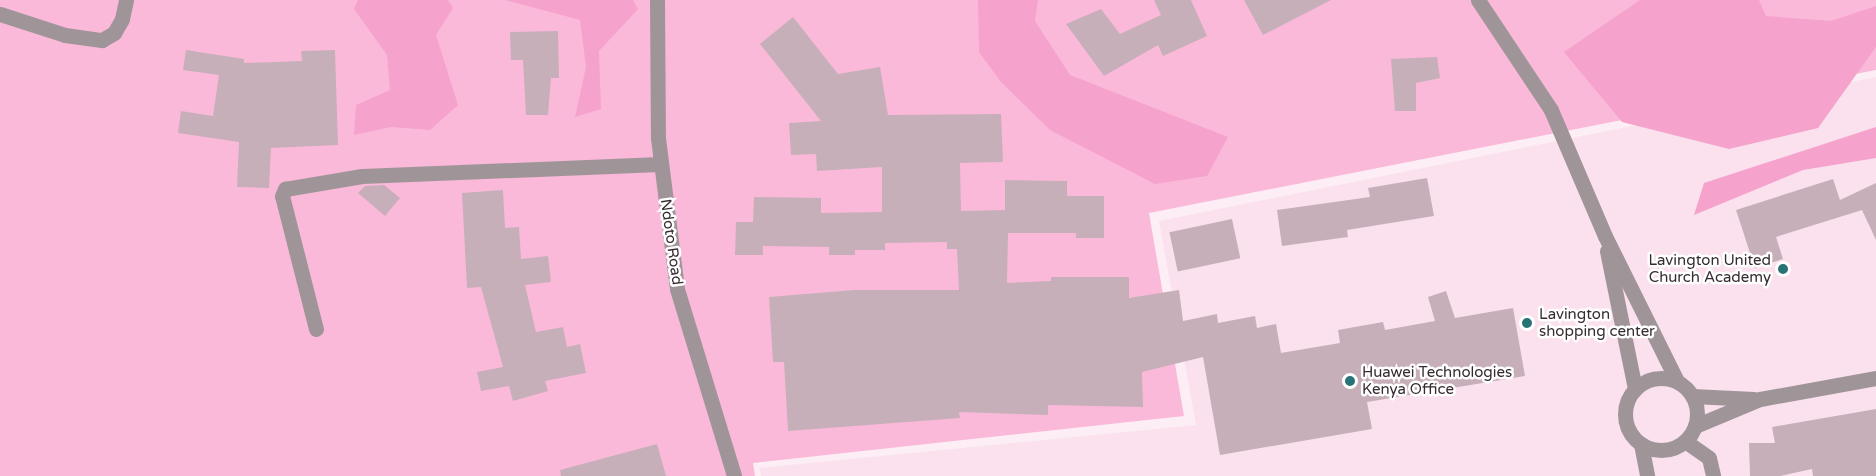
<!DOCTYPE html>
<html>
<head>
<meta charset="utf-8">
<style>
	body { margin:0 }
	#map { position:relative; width:1876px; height:476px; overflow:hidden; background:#fdeef5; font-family:"Varela Round",sans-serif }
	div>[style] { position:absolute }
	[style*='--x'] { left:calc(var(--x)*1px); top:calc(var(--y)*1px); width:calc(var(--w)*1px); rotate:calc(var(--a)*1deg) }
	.built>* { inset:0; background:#fbe0ed }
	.green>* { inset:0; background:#fbb9d9 }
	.forest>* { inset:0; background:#f5a2cc }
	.building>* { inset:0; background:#c7afba; transform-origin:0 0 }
	.minor>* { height:15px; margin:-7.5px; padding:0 7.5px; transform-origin:7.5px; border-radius:7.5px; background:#9f9599 }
	.minor>.ring { margin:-7.5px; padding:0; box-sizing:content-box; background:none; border:15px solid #9f9599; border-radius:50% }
	.dots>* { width:16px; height:16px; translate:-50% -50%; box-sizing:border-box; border:3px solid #fff; border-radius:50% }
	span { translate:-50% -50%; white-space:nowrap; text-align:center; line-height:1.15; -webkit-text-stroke:5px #fff; paint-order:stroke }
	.street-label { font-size:15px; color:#352b30 }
	.poi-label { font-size:15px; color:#352b30 }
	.right { translate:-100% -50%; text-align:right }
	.left { translate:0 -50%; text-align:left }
</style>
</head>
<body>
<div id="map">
	<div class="built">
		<div style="clip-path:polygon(1876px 77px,1876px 476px,761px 476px,759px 468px,1196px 425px,1159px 221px)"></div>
	</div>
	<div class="green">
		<div style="clip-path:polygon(0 0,1876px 0,1876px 70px,1149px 213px,1184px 416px,753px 463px,755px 476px,0 476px)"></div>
	</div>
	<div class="forest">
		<div style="clip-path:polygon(358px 0,448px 0,453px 8px,436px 35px,458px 105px,430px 130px,391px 127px,354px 135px,356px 105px,390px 90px,387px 55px,354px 9px)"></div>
		<div style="clip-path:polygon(505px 0,633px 0,638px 9px,599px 51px,601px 109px,575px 117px,586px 67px,580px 20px)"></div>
		<div style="clip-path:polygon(978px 0,1038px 0,1035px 21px,1070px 75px,1228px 137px,1207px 176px,1155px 184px,1050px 130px,1001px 82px,979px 52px)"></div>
		<div style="clip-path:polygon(1640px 0,1759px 0,1766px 16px,1831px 21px,1876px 6px,1876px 47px,1818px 128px,1729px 149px,1622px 122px,1564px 52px)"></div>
		<div style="clip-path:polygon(1876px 127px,1876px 158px,1803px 170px,1694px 215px,1704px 183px)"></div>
	</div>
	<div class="building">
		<div style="clip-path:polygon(1154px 0,1191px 0,1207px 36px,1163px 56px,1158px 45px,1104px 76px,1066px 24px,1101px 9px,1120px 34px,1161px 15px)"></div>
		<div style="clip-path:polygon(1244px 0,1331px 0,1263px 35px)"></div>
		<div style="clip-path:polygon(793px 17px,838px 74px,880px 67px,888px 115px,1001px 114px,1003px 162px,960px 163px,961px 211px,1005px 210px,1005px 180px,1067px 181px,1067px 196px,1104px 196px,1104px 238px,1076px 238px,1076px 233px,1008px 233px,1007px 283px,1051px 281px,1051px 277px,1129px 277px,1129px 298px,1179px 290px,1183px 321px,1217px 314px,1218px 323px,1255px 316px,1257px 328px,1276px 324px,1281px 353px,1340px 343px,1338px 330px,1383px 322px,1385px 330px,1435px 321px,1428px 297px,1446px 291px,1455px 318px,1513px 308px,1525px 376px,1367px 402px,1372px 429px,1220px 455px,1203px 357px,1142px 372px,1143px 407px,1048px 405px,1048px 415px,959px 412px,960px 418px,788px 431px,784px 362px,773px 362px,769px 297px,854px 290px,959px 290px,957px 249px,947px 249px,947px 242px,885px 243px,885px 250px,855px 250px,855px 255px,829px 255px,829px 247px,763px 246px,763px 255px,735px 255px,736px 222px,753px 222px,754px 197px,821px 198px,821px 213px,882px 212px,882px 167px,817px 171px,816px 154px,791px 155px,789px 123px,821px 121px,760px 44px)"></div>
		<div style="clip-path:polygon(558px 31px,559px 78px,551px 78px,548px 115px,526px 115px,523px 60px,511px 60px,510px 32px)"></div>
		<div style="clip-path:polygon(186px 50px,244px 59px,244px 63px,302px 61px,301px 51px,335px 50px,338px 145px,271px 148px,269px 188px,237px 187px,239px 142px,178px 133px,181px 111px,213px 116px,219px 75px,183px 70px)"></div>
		<div style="clip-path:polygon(1437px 57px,1440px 78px,1416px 83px,1416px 111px,1395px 111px,1391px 59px)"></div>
		<div style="clip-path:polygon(1427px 178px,1434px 216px,1347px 230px,1348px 237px,1282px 246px,1277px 210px,1370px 197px,1368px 188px)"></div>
		<div style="clip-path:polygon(1833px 179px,1840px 200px,1876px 183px,1876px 240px,1862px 210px,1776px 237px,1783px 259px,1755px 268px,1736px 210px)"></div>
		<div style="clip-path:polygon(384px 185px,400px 198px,385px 216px,358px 193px,365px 186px)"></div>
		<div style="clip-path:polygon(503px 190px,505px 228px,519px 227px,521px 259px,548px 256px,551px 282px,525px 285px,536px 332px,563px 327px,567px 347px,580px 344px,586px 373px,545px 381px,548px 391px,513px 401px,509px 386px,481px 391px,477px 372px,503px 367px,481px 287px,467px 288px,462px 193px)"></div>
		<div style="left:1232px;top:219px;width:40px;height:64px;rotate:78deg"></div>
		<div style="clip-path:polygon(1876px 409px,1876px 476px,1813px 476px,1812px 469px,1780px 476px,1750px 476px,1749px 443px,1775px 443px,1772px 427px)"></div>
		<div style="clip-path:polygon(657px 444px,666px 476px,561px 476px,560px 470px)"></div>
	</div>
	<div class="minor">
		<div style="--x:657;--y:0;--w:138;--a:89.6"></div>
		<div style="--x:658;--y:138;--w:152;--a:82.8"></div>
		<div style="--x:677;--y:289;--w:195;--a:73"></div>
		<div style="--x:1478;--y:0;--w:132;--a:56.4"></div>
		<div style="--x:1551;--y:110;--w:137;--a:66.8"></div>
		<div style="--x:1605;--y:236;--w:162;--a:63.6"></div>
		<div style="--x:0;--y:14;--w:68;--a:17.9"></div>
		<div style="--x:65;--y:35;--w:37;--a:8"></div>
		<div style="--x:102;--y:40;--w:14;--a:-30"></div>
		<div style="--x:114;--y:33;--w:16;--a:-60"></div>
		<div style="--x:122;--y:19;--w:19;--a:-78"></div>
		<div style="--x:1607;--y:251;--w:141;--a:78.5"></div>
		<div style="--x:316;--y:329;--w:137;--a:-104.3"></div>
		<div style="--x:282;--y:196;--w:8;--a:-67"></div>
		<div style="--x:285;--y:189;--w:78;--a:-9.6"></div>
		<div style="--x:362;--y:176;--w:298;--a:-2.3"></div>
		<div class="ring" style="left:1625px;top:378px;width:57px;height:57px"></div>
		<div style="--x:1692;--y:396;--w:62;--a:2.8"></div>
		<div style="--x:1695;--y:426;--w:70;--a:-22.6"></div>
		<div style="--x:1760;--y:399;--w:118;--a:-10.3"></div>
		<div style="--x:1685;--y:441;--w:29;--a:35"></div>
		<div style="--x:1709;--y:458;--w:18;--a:77"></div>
		<div style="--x:1641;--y:444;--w:33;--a:79"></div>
	</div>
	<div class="dots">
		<div style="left:1783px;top:269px;background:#287375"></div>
		<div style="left:1527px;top:323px;background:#287375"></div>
		<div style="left:1350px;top:381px;background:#287375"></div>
	</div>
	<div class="street-label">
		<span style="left:671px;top:242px;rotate:82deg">Ndoto Road</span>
	</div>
	<div class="poi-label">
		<span class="right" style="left:1771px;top:269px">Lavington United<br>Church Academy</span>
		<span class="left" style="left:1539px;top:323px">Lavington<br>shopping center</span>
		<span class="left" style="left:1362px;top:381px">Huawei Technologies<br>Kenya Office</span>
	</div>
</div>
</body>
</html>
